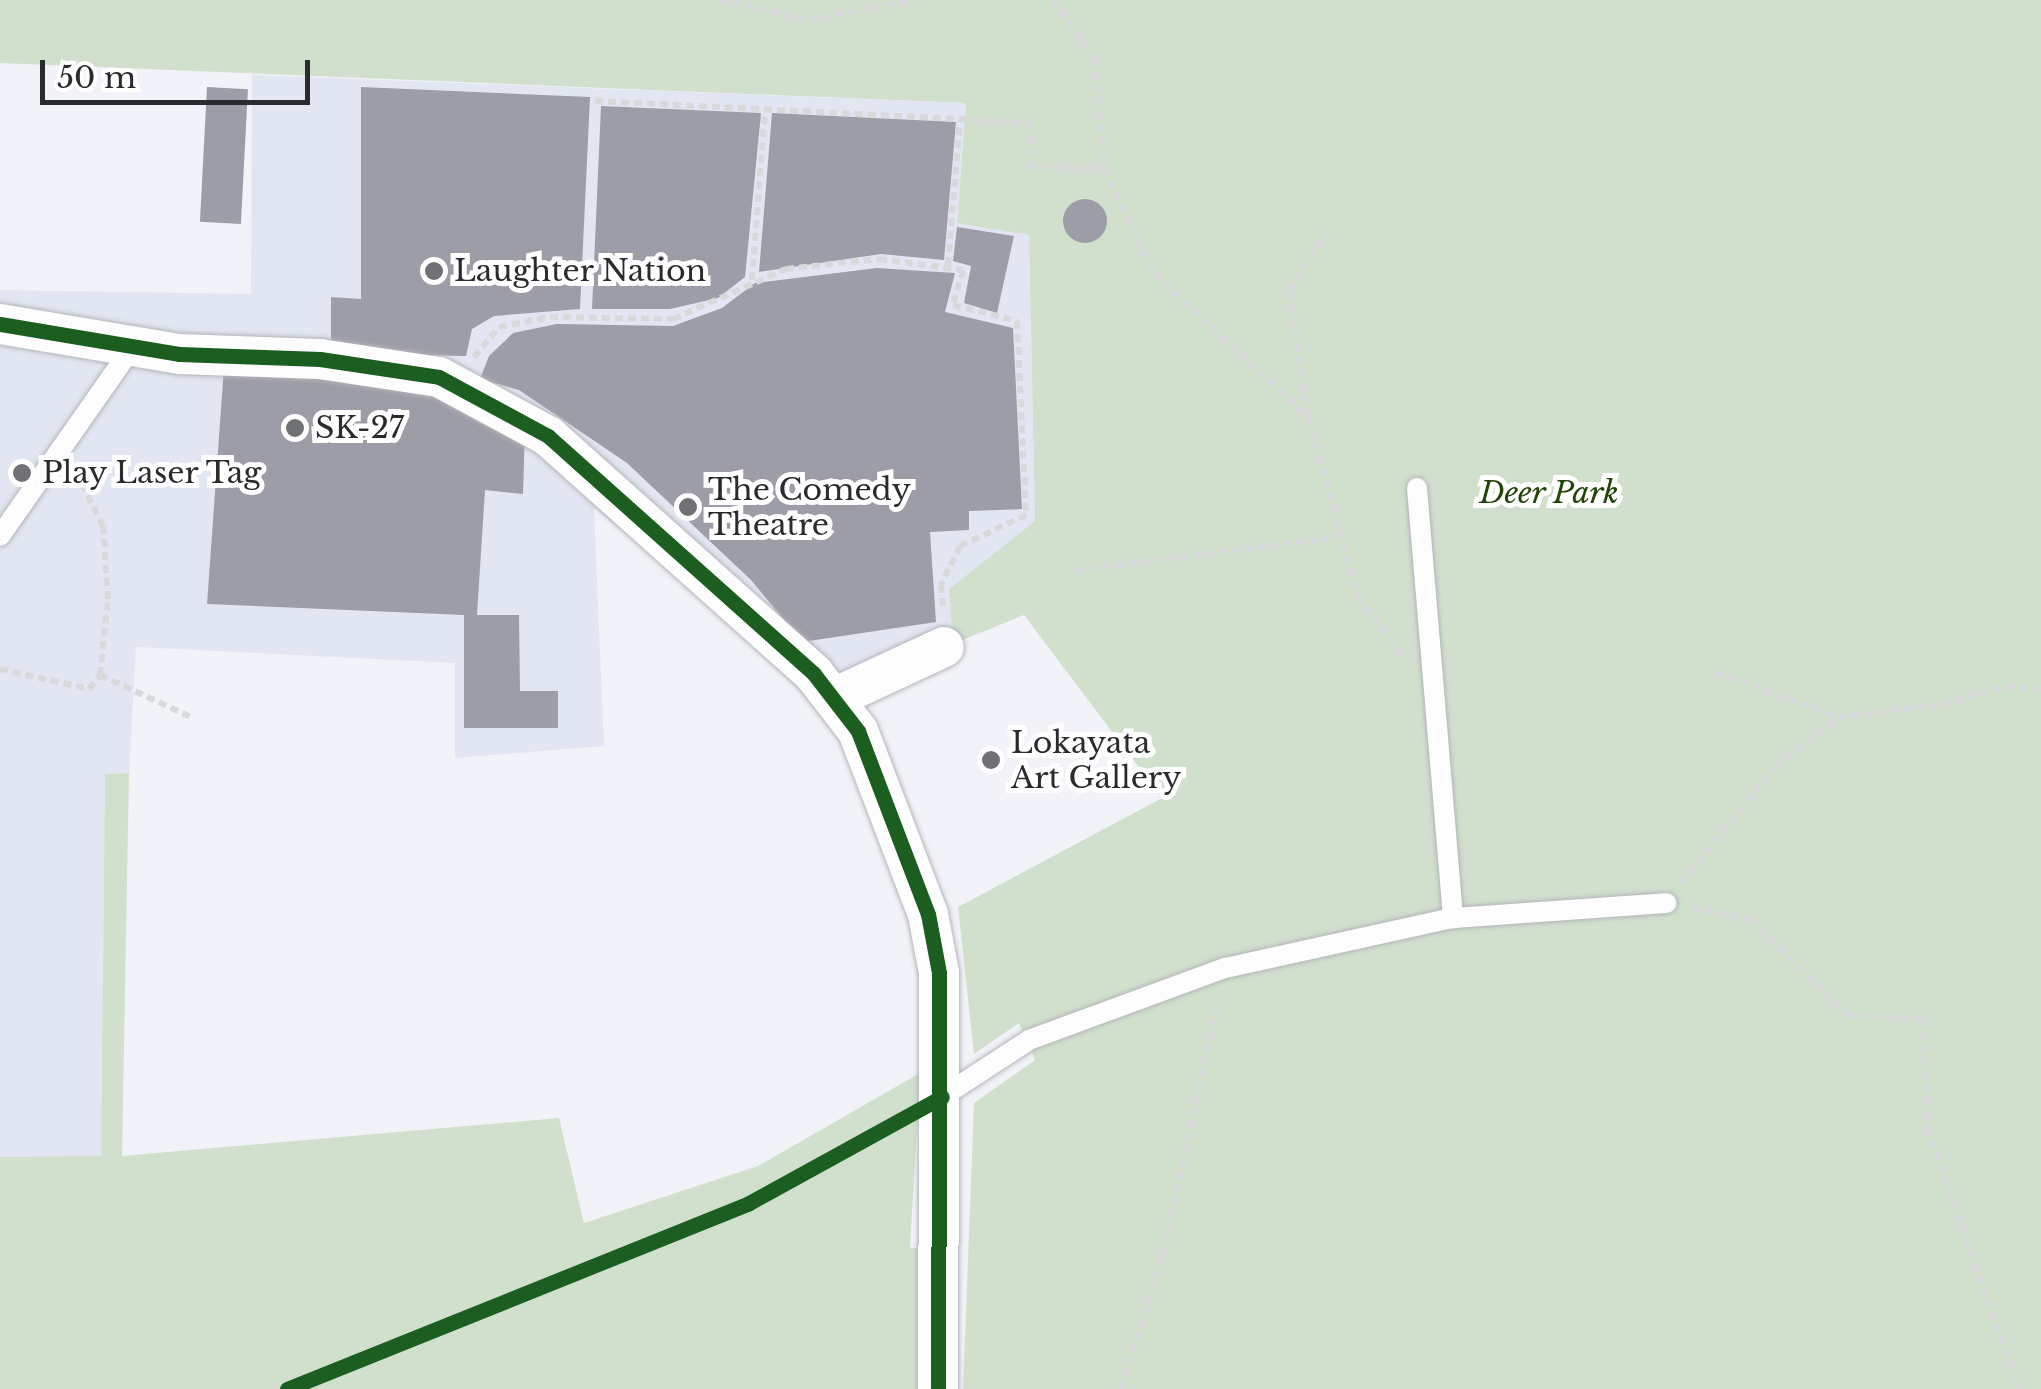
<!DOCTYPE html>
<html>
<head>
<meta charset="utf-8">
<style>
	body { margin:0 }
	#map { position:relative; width:2041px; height:1389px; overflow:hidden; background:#f1f3f8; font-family:"Libre Baskerville",serif }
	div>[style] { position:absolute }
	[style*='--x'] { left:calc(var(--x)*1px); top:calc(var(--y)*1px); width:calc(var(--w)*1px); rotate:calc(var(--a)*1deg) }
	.built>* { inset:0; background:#e1e6f2 }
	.green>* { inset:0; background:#d1e0cd }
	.building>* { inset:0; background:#9d9da7; transform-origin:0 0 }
	.round { border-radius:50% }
	.path>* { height:6px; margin-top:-3px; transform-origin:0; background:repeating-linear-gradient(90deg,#d8d9da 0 8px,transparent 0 13px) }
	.roads { filter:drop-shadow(0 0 2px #b3b5b9) drop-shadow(0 0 2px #b3b5b9) }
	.lane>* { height:20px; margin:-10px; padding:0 10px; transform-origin:10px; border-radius:10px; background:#fdfdfe }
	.street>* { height:40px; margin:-20px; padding:0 20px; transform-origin:20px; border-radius:20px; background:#fdfdfe }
	.cycleway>* { height:15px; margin:-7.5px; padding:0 7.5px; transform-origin:7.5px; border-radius:7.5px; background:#1b5e20 }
	.dots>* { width:28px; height:28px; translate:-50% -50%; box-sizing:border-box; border:5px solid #fff; border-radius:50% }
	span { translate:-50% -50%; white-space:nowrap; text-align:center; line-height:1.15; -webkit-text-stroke:10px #fff; paint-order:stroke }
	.poi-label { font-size:30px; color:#292b2e }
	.left { translate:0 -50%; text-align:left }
	.park-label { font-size:30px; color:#224405; font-style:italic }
	.scale { position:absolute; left:40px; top:60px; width:270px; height:45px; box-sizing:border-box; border:5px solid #292b2e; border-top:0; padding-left:12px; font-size:30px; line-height:35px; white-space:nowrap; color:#292b2e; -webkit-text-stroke:8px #fff; paint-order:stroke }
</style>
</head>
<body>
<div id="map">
	<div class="built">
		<div style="clip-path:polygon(252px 75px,966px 103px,957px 222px,1029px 235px,1035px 521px,950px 589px,953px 644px,831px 699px,804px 696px,711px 603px,594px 508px,604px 746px,455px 758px,455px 663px,136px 647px,129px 773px,105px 774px,101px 1157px,0 1157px,0 290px,251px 294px)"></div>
	</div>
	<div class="green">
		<div style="clip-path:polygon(0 0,2041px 0,2041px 1389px,963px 1389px,974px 1103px,1035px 1060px,1019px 1023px,974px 1054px,958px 907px,1162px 798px,1024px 615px,953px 644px,949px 589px,1035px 521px,1029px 235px,957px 223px,966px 103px,0 63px)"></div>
		<div style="clip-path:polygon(129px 773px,122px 1156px,559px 1118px,584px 1223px,758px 1166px,920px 1073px,910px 1248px,931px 1249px,921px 1389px,0 1389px,0 1157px,101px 1156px,105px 774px)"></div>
	</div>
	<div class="building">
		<div style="left:207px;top:87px;width:41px;height:135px;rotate:3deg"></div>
		<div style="clip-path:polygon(361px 87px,590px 97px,580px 309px,494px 316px,472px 329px,466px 356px,331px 353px,331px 297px,361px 299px)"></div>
		<div style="clip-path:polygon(601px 106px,761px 113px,745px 277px,718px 298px,670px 309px,592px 309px)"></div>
		<div style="clip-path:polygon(772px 113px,956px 122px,944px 260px,881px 254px,759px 272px)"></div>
		<div class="round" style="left:1063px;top:199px;width:44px;height:44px"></div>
		<div style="clip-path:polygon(957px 227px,1014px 236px,997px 313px,964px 303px,971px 266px,953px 261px)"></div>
		<div style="clip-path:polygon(877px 268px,955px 273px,945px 312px,1013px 328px,1022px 509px,969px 511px,969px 530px,930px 532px,936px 622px,802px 642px,751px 580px,627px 463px,519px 390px,480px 379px,489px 356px,513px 333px,557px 324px,673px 326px,722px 308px,755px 283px)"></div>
		<div style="clip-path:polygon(224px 367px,417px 379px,525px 428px,523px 494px,485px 490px,477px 615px,519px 615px,520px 691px,558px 691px,558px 728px,464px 728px,464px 615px,207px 604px)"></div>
	</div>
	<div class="path">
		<div style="--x:720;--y:0;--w:92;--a:12.5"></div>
		<div style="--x:810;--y:20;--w:104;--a:-11.1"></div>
		<div style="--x:1053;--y:0;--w:72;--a:54.6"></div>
		<div style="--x:1095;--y:59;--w:110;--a:84.8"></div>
		<div style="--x:1105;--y:169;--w:116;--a:64.5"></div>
		<div style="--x:1155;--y:274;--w:211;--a:43.1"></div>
		<div style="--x:1309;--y:418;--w:185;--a:74.6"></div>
		<div style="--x:1358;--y:596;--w:74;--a:53.3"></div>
		<div style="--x:595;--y:101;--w:437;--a:2.8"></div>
		<div style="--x:1031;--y:122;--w:45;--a:92.5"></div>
		<div style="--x:1029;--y:167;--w:76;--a:1.5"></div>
		<div style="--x:948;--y:265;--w:145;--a:-85.3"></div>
		<div style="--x:752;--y:280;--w:170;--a:-85.6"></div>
		<div style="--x:474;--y:357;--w:39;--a:-50"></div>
		<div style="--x:499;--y:327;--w:52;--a:-11.1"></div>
		<div style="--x:550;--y:317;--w:123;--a:0.9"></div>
		<div style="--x:673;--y:319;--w:124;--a:-23.9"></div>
		<div style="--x:786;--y:269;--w:94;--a:-6.1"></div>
		<div style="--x:879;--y:259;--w:85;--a:7.5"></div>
		<div style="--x:963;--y:270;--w:36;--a:106"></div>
		<div style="--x:953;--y:305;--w:66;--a:14"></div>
		<div style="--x:1017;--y:321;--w:194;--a:87.3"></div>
		<div style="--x:1026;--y:515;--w:73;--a:154.8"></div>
		<div style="--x:960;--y:546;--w:43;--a:116"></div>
		<div style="--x:941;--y:585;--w:25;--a:85"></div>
		<div style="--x:1308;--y:416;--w:127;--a:-98.6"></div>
		<div style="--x:1289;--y:290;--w:68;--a:-57"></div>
		<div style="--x:1077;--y:570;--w:262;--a:-7.2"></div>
		<div style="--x:0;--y:669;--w:91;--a:12.7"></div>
		<div style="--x:89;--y:689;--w:18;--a:-52"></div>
		<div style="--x:100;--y:675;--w:76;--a:-84"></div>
		<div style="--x:108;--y:599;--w:73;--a:-93.9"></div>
		<div style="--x:103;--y:526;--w:63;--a:-116.6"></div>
		<div style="--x:1716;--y:672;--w:131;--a:20.1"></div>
		<div style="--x:1839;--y:717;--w:105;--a:-7.1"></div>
		<div style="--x:1943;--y:704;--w:66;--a:-15.7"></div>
		<div style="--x:2007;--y:686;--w:34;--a:7"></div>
		<div style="--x:100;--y:675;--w:100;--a:24.8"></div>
		<div style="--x:1682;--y:883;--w:151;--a:-51.2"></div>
		<div style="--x:1777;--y:765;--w:78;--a:-37.7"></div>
		<div style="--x:1692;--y:908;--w:60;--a:11.5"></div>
		<div style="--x:1751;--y:920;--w:136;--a:44.4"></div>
		<div style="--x:1848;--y:1015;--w:76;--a:3"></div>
		<div style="--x:1924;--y:1019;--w:109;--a:88.4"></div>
		<div style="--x:1927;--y:1128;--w:277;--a:70.6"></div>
		<div style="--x:1121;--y:1389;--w:140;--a:-72.6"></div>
		<div style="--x:1163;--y:1255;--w:262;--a:-77.9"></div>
	</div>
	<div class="roads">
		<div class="lane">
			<div style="--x:1417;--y:488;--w:432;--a:85.2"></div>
			<div style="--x:0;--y:536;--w:232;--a:-55"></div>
			<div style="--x:942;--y:1097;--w:104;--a:-33.2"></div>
			<div style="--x:1029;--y:1040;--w:209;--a:-20.2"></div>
			<div style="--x:1225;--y:968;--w:233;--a:-12.4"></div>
			<div style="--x:1453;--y:918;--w:214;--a:-4"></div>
		</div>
		<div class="street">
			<div style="--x:0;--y:324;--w:181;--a:9.5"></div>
			<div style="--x:179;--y:354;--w:141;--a:2"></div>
			<div style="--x:320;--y:359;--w:120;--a:8.6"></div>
			<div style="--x:439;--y:377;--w:124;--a:28.4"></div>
			<div style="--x:548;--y:436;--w:357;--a:41.8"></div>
			<div style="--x:814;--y:674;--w:72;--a:52.3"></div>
			<div style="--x:858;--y:731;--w:196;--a:69.1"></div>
			<div style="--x:928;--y:914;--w:60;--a:79.4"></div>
			<div style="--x:939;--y:973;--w:416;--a:90.1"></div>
			<div style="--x:834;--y:698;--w:121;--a:-24.9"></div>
		</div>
	</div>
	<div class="cycleway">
		<div style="--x:0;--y:324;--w:181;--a:9.5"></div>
		<div style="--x:179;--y:354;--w:141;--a:2"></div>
		<div style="--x:320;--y:359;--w:120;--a:8.6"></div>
		<div style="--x:439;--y:377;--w:124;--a:28.4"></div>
		<div style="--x:548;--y:436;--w:357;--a:41.8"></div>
		<div style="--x:814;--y:674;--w:72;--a:52.3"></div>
		<div style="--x:858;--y:731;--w:196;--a:69.1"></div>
		<div style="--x:928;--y:914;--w:60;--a:79.4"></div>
		<div style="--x:939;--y:973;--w:416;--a:90.1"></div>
		<div style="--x:287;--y:1389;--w:498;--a:-21.9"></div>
		<div style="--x:749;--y:1203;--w:220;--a:-28.8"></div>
	</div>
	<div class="dots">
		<div style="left:434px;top:271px;background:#6f7175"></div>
		<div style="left:295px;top:428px;background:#6f7175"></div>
		<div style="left:22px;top:473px;background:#6f7175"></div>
		<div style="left:688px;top:507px;background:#6f7175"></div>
		<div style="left:991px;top:760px;background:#6f7175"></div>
	</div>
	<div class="poi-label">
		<span class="left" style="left:454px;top:271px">Laughter Nation</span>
		<span class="left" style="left:315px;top:428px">SK-27</span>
		<span class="left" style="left:42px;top:473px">Play Laser Tag</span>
		<span class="left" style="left:708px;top:507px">The Comedy<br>Theatre</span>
		<span class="left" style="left:1011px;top:760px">Lokayata<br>Art Gallery</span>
	</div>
	<div class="park-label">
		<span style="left:1549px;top:493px">Deer Park</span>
	</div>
	<div class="scale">50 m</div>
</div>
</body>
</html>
